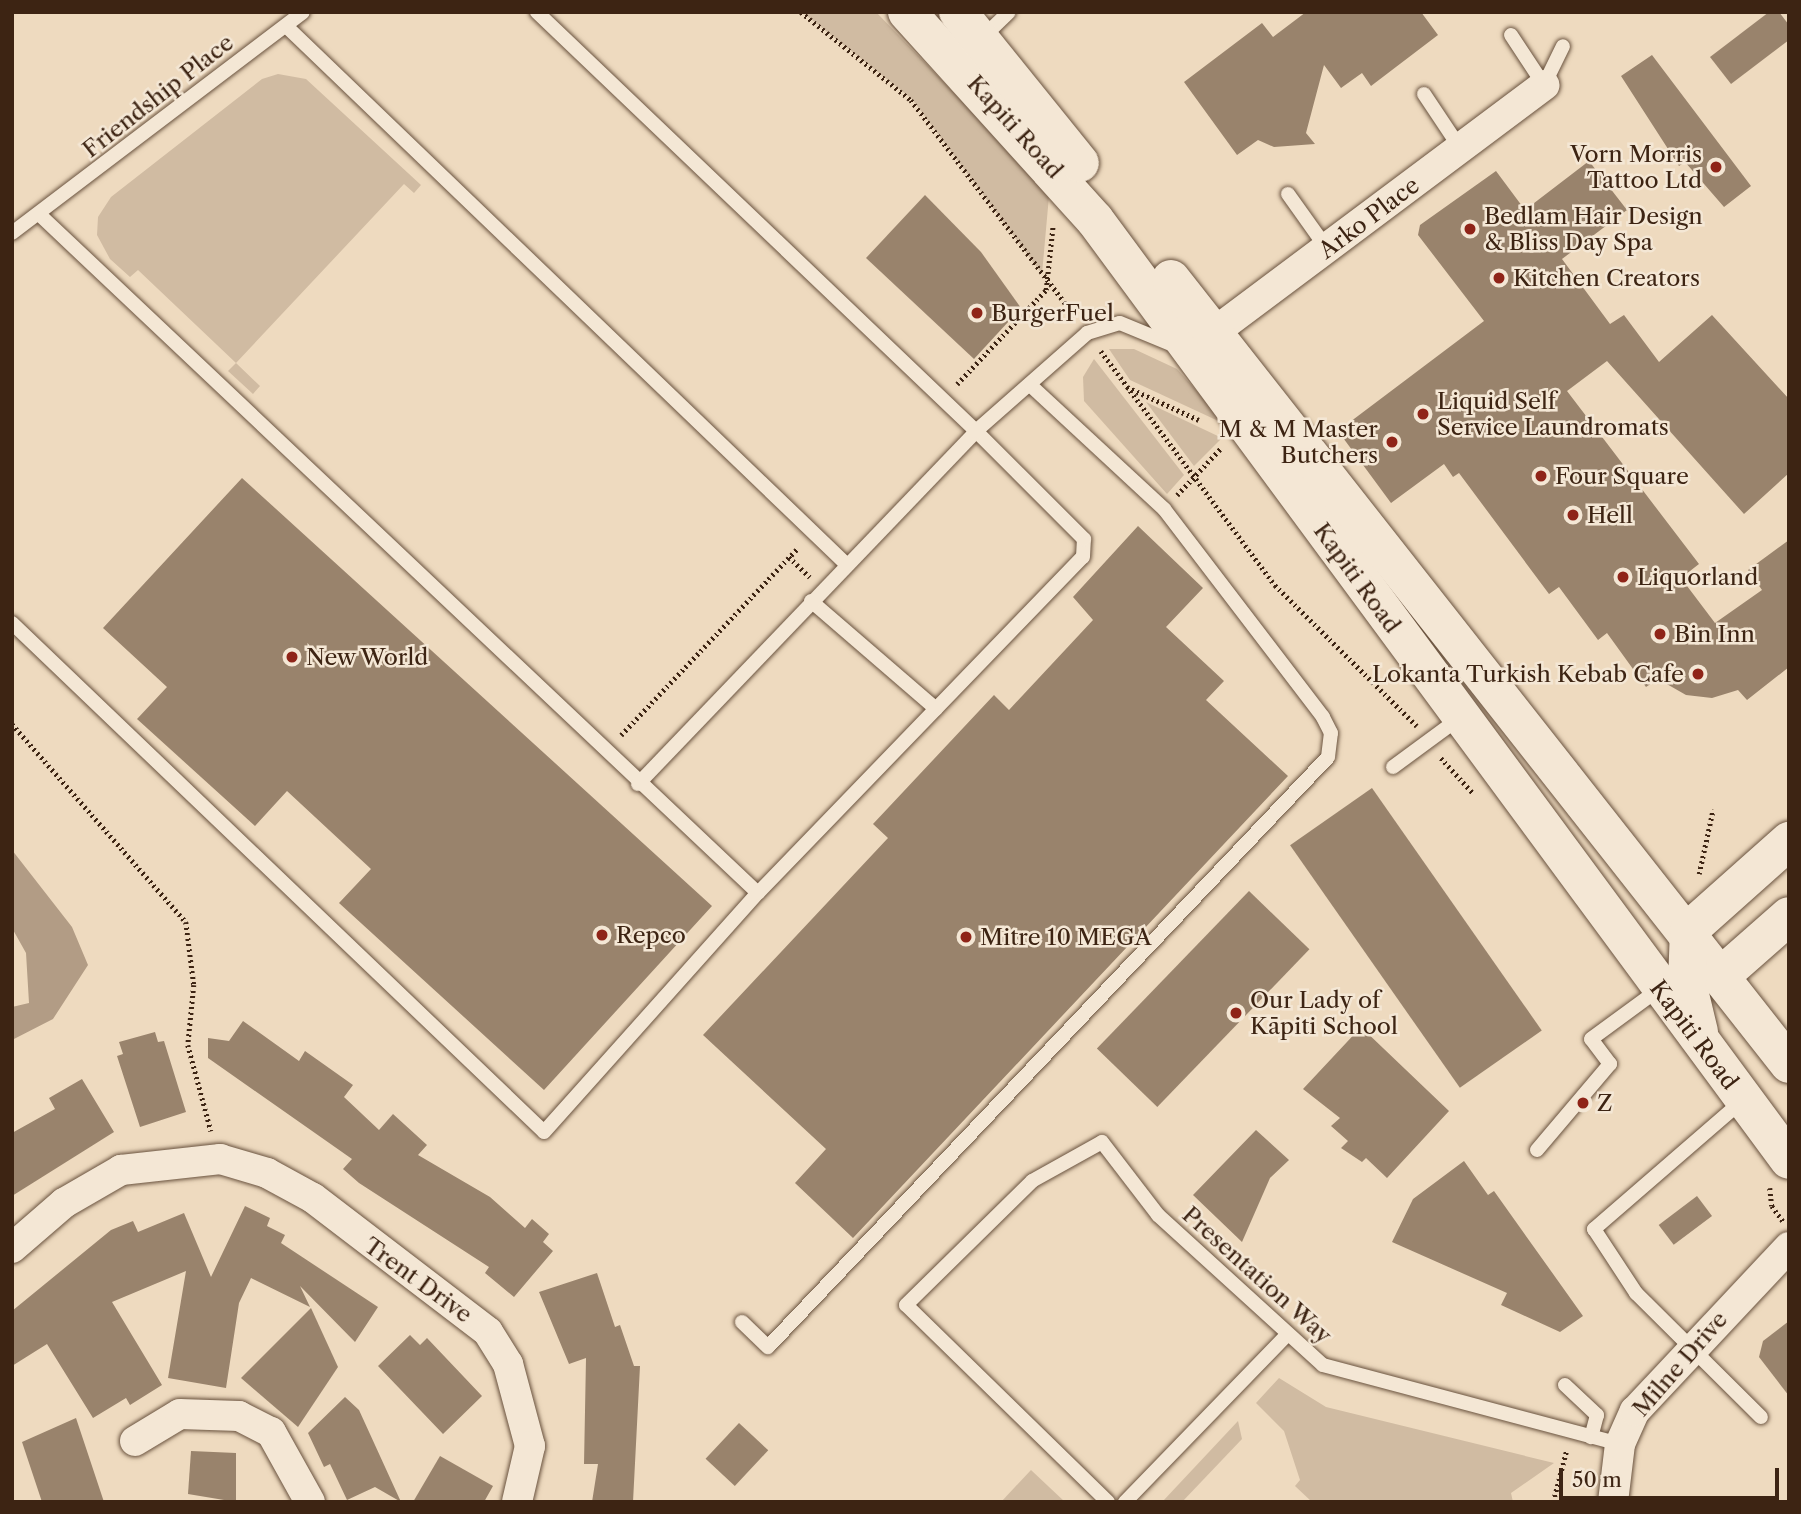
<!DOCTYPE html>
<html>
<head>
<meta charset="utf-8">
<style>
	body { margin:0 }
	#map { position:relative; width:1801px; height:1514px; overflow:hidden; background:#eedabf; font-family:"Libre Caslon Text",serif }
	div>[style] { position:absolute }
	[style*='--x'] { left:calc(var(--x)*1px); top:calc(var(--y)*1px); width:calc(var(--w)*1px); rotate:calc(var(--a)*1deg) }
	.green>* { inset:0; background:#d0bba2 }
	.water>* { inset:0; background:#b29c85 }
	.building>* { inset:0; background:#99836c; transform-origin:0 0 }
	.path>* { height:4.5px; margin-top:-2.25px; transform-origin:0; background:repeating-linear-gradient(90deg,#3d2413 0 2px,transparent 0 5.5px) }
	.roads { filter:drop-shadow(0 0 2px #69523e) drop-shadow(0 0 2px #69523e) }
	.lane>* { height:14px; margin:-7px; padding:0 7px; transform-origin:7px; border-radius:7px; background:#f4e7d5 }
	.street>* { height:30px; margin:-15px; padding:0 15px; transform-origin:15px; border-radius:15px; background:#f4e7d5 }
	.secondary>* { height:38px; margin:-19px; padding:0 19px; transform-origin:19px; border-radius:19px; background:#f4e7d5 }
	.dots>* { width:19px; height:19px; translate:-50% -50%; box-sizing:border-box; border:4px solid #f4e7d5; border-radius:50% }
	span { translate:-50% -50%; white-space:nowrap; text-align:center; line-height:1.15; -webkit-text-stroke:5px #f4e7d5; paint-order:stroke }
	.street-label { font-size:23px; color:#3d2413 }
	.poi-label { font-size:23px; color:#3d2413 }
	.right { translate:-100% -50%; text-align:right }
	.left { translate:0 -50%; text-align:left }
	.frame { position:absolute; inset:0; border:14px solid #3d2413; pointer-events:none }
	.scale { position:absolute; left:1559px; top:1468px; width:220px; height:32px; box-sizing:border-box; border:4px solid #3d2413; border-top:0; padding-left:9px; font-size:21px; line-height:24px; white-space:nowrap; color:#3d2413; -webkit-text-stroke:5px #f4e7d5; paint-order:stroke }
</style>
</head>
<body>
<div id="map">
	<div class="green">
		<div style="clip-path:polygon(802px 12px,876px 12px,985px 125px,1049px 196px,1042px 274px,912px 99px)"></div>
		<div style="clip-path:polygon(278px 74px,306px 79px,421px 185px,414px 193px,404px 184px,236px 363px,260px 386px,253px 394px,228px 371px,236px 363px,138px 270px,130px 277px,110px 259px,97px 235px,98px 217px,111px 197px,262px 79px)"></div>
		<div style="clip-path:polygon(1109px 349px,1134px 349px,1177px 369px,1227px 425px,1130px 380px)"></div>
		<div style="clip-path:polygon(1094px 359px,1184px 475px,1167px 494px,1084px 401px,1083px 377px)"></div>
		<div style="clip-path:polygon(1146px 402px,1222px 438px,1194px 466px)"></div>
		<div style="clip-path:polygon(1279px 1378px,1326px 1407px,1554px 1463px,1511px 1493px,1513px 1502px,1312px 1502px,1295px 1486px,1300px 1480px,1284px 1431px,1256px 1403px)"></div>
		<div style="clip-path:polygon(1238px 1421px,1242px 1439px,1182px 1502px,1163px 1501px)"></div>
		<div style="clip-path:polygon(1031px 1470px,1065px 1502px,1001px 1502px)"></div>
	</div>
	<div class="water">
		<div style="clip-path:polygon(12px 850px,72px 927px,88px 965px,53px 1019px,12px 1040px,12px 1007px,29px 1003px,26px 953px,12px 928px)"></div>
	</div>
	<div class="building">
		<div style="clip-path:polygon(1306px 12px,1421px 12px,1438px 35px,1371px 86px,1362px 73px,1341px 88px,1324px 65px,1306px 133px,1315px 144px,1274px 147px,1258px 140px,1237px 155px,1184px 82px,1262px 23px,1273px 37px)"></div>
		<div style="clip-path:polygon(1769px 12px,1779px 12px,1789px 25px,1789px 40px,1731px 84px,1710px 57px)"></div>
		<div style="clip-path:polygon(1652px 55px,1751px 186px,1724px 207px,1685px 162px,1679px 166px,1621px 76px)"></div>
		<div style="clip-path:polygon(1589px 161px,1627px 210px,1562px 259px,1610px 324px,1624px 315px,1659px 362px,1712px 315px,1789px 399px,1789px 473px,1744px 514px,1607px 361px,1567px 391px,1699px 564px,1681px 578px,1715px 623px,1762px 590px,1748px 570px,1789px 540px,1789px 667px,1747px 700px,1738px 690px,1712px 698px,1686px 695px,1658px 679px,1646px 687px,1607px 633px,1598px 640px,1559px 587px,1549px 594px,1459px 473px,1453px 477px,1444px 464px,1391px 503px,1338px 431px,1484px 321px,1418px 235px,1420px 225px,1496px 171px,1525px 210px)"></div>
		<div style="clip-path:polygon(925px 195px,981px 252px,1021px 308px,974px 359px,866px 258px)"></div>
		<div style="clip-path:polygon(242px 478px,712px 906px,544px 1090px,339px 903px,371px 869px,287px 791px,255px 826px,137px 719px,167px 687px,103px 628px)"></div>
		<div style="clip-path:polygon(1138px 526px,1203px 588px,1166px 627px,1224px 681px,1206px 700px,1288px 776px,853px 1238px,795px 1183px,826px 1149px,703px 1035px,888px 838px,873px 824px,994px 695px,1009px 710px,1093px 620px,1073px 597px)"></div>
		<div style="left:1372px;top:788px;width:296px;height:100px;rotate:55deg"></div>
		<div style="left:1249px;top:891px;width:84px;height:219px;rotate:44deg"></div>
		<div style="clip-path:polygon(243px 1021px,299px 1061px,305px 1051px,353px 1085px,344px 1097px,379px 1130px,393px 1114px,427px 1145px,418px 1155px,490px 1197px,525px 1228px,532px 1219px,549px 1234px,543px 1242px,553px 1251px,514px 1297px,485px 1273px,489px 1267px,359px 1183px,343px 1169px,352px 1159px,208px 1058px,208px 1038px,229px 1041px)"></div>
		<div style="clip-path:polygon(1361px 1027px,1449px 1111px,1387px 1178px,1366px 1158px,1362px 1162px,1341px 1148px,1348px 1141px,1331px 1126px,1340px 1118px,1303px 1089px)"></div>
		<div style="clip-path:polygon(155px 1032px,158px 1042px,164px 1041px,186px 1112px,140px 1127px,117px 1056px,123px 1054px,119px 1042px)"></div>
		<div style="clip-path:polygon(82px 1079px,114px 1132px,12px 1196px,12px 1133px,55px 1109px,49px 1098px)"></div>
		<div style="clip-path:polygon(1256px 1130px,1289px 1160px,1270px 1178px,1242px 1242px,1193px 1195px)"></div>
		<div style="clip-path:polygon(1464px 1161px,1488px 1195px,1494px 1191px,1583px 1316px,1560px 1332px,1501px 1305px,1507px 1293px,1392px 1242px,1413px 1199px)"></div>
		<div style="left:1697px;top:1196px;width:25px;height:48px;rotate:53deg"></div>
		<div style="clip-path:polygon(245px 1206px,270px 1218px,267px 1226px,285px 1235px,281px 1243px,378px 1307px,355px 1342px,300px 1286px,310px 1307px,251px 1278px,239px 1303px,226px 1388px,168px 1378px,186px 1271px,112px 1302px,162px 1385px,130px 1405px,126px 1398px,93px 1418px,47px 1344px,12px 1366px,12px 1311px,111px 1230px,133px 1221px,138px 1232px,184px 1213px,211px 1277px)"></div>
		<div style="clip-path:polygon(597px 1273px,615px 1327px,620px 1325px,634px 1366px,640px 1366px,633px 1502px,592px 1502px,598px 1464px,584px 1464px,586px 1358px,569px 1364px,539px 1292px)"></div>
		<div style="clip-path:polygon(311px 1308px,338px 1367px,298px 1427px,241px 1378px)"></div>
		<div style="clip-path:polygon(1789px 1321px,1789px 1396px,1759px 1357px,1763px 1341px)"></div>
		<div style="clip-path:polygon(410px 1335px,420px 1345px,427px 1338px,482px 1396px,443px 1434px,378px 1366px)"></div>
		<div style="clip-path:polygon(345px 1397px,359px 1410px,401px 1502px,375px 1487px,347px 1500px,330px 1464px,324px 1467px,308px 1433px)"></div>
		<div style="clip-path:polygon(76px 1418px,104px 1502px,42px 1502px,22px 1442px)"></div>
		<div style="left:739px;top:1423px;width:40px;height:49px;rotate:43deg"></div>
		<div style="clip-path:polygon(191px 1451px,236px 1453px,236px 1502px,188px 1494px)"></div>
		<div style="clip-path:polygon(440px 1456px,493px 1486px,484px 1502px,413px 1502px)"></div>
	</div>
	<div class="path">
		<div style="--x:801;--y:12;--w:141;--a:38.7"></div>
		<div style="--x:911;--y:100;--w:271;--a:52.8"></div>
		<div style="--x:1101;--y:351;--w:292;--a:53.4"></div>
		<div style="--x:1275;--y:585;--w:200;--a:44.8"></div>
		<div style="--x:957;--y:384;--w:129;--a:-46.6"></div>
		<div style="--x:1046;--y:290;--w:65;--a:-83.9"></div>
		<div style="--x:1127;--y:387;--w:79;--a:24.6"></div>
		<div style="--x:1177;--y:495;--w:64;--a:-46.9"></div>
		<div style="--x:789;--y:557;--w:29;--a:44"></div>
		<div style="--x:12;--y:724;--w:264;--a:48.7"></div>
		<div style="--x:186;--y:922;--w:64;--a:82.8"></div>
		<div style="--x:194;--y:985;--w:60;--a:95.7"></div>
		<div style="--x:188;--y:1045;--w:89;--a:75"></div>
		<div style="--x:621;--y:735;--w:257;--a:-46.6"></div>
		<div style="--x:1441;--y:758;--w:47;--a:47.6"></div>
		<div style="--x:1699;--y:874;--w:66;--a:-77.8"></div>
		<div style="--x:1770;--y:1188;--w:18;--a:84"></div>
		<div style="--x:1772;--y:1206;--w:19;--a:54"></div>
		<div style="--x:1553;--y:1502;--w:52;--a:-75.4"></div>
	</div>
	<div class="roads">
		<div class="lane">
			<div style="--x:286;--y:26;--w:778;--a:43.85"></div>
			<div style="--x:1511;--y:35;--w:60;--a:56.6"></div>
			<div style="--x:982;--y:38;--w:37;--a:-44"></div>
			<div style="--x:1544;--y:85;--w:43;--a:-64"></div>
			<div style="--x:1424;--y:94;--w:65;--a:56.3"></div>
			<div style="--x:1288;--y:194;--w:69;--a:54.5"></div>
			<div style="--x:41;--y:216;--w:986;--a:43.36"></div>
			<div style="--x:12;--y:233;--w:365;--a:-37.2"></div>
			<div style="--x:811;--y:601;--w:165;--a:40.8"></div>
			<div style="--x:12;--y:623;--w:736;--a:43.73"></div>
			<div style="--x:544;--y:1132;--w:321;--a:-48.2"></div>
			<div style="--x:758;--y:893;--w:467;--a:-46"></div>
			<div style="--x:1083;--y:557;--w:18;--a:-87"></div>
			<div style="--x:1084;--y:539;--w:153;--a:-135"></div>
			<div style="--x:976;--y:431;--w:607;--a:-136.34"></div>
			<div style="--x:1393;--y:767;--w:81;--a:-36.4"></div>
			<div style="--x:638;--y:784;--w:489;--a:-46.2"></div>
			<div style="--x:976;--y:431;--w:148;--a:-41.4"></div>
			<div style="--x:1087;--y:333;--w:34;--a:-17"></div>
			<div style="--x:1120;--y:323;--w:55;--a:22.4"></div>
			<div style="--x:1742;--y:1101;--w:196;--a:139.1"></div>
			<div style="--x:1594;--y:1229;--w:77;--a:56.7"></div>
			<div style="--x:1636;--y:1293;--w:176;--a:44.8"></div>
			<div style="--x:1537;--y:1150;--w:113;--a:-49.7"></div>
			<div style="--x:1610;--y:1064;--w:31;--a:-127"></div>
			<div style="--x:1591;--y:1039;--w:84;--a:-36.3"></div>
			<div style="--x:742;--y:1322;--w:36;--a:44"></div>
			<div style="--x:768;--y:1347;--w:813;--a:-46.49"></div>
			<div style="--x:1328;--y:757;--w:24;--a:-83"></div>
			<div style="--x:1331;--y:733;--w:18;--a:-117"></div>
			<div style="--x:1323;--y:717;--w:262;--a:-127.4"></div>
			<div style="--x:1164;--y:509;--w:183;--a:-137.2"></div>
			<div style="--x:1565;--y:1385;--w:44;--a:43.2"></div>
			<div style="--x:1597;--y:1415;--w:23;--a:105"></div>
			<div style="--x:1108;--y:1502;--w:282;--a:-135.7"></div>
			<div style="--x:906;--y:1305;--w:177;--a:-44.5"></div>
			<div style="--x:1032;--y:1181;--w:80;--a:-29.1"></div>
			<div style="--x:1102;--y:1142;--w:92;--a:52.5"></div>
			<div style="--x:1158;--y:1215;--w:223;--a:42.3"></div>
			<div style="--x:1323;--y:1365;--w:307;--a:14.9"></div>
			<div style="--x:1125;--y:1502;--w:231;--a:-45.9"></div>
		</div>
		<div class="street">
			<div style="--x:1197;--y:345;--w:434;--a:-36.8"></div>
			<div style="--x:12;--y:1248;--w:69;--a:-40.9"></div>
			<div style="--x:64;--y:1203;--w:66;--a:-30.1"></div>
			<div style="--x:121;--y:1170;--w:100;--a:-6.3"></div>
			<div style="--x:220;--y:1159;--w:49;--a:16.6"></div>
			<div style="--x:267;--y:1173;--w:52;--a:28.5"></div>
			<div style="--x:313;--y:1198;--w:220;--a:37.4"></div>
			<div style="--x:488;--y:1332;--w:38;--a:58"></div>
			<div style="--x:508;--y:1364;--w:85;--a:75"></div>
			<div style="--x:530;--y:1446;--w:57;--a:103.1"></div>
			<div style="--x:135;--y:1441;--w:52;--a:-31"></div>
			<div style="--x:180;--y:1414;--w:59;--a:1.9"></div>
			<div style="--x:239;--y:1416;--w:36;--a:27"></div>
			<div style="--x:271;--y:1432;--w:80;--a:60.9"></div>
			<div style="--x:1613;--y:1502;--w:58;--a:-83.1"></div>
			<div style="--x:1620;--y:1444;--w:36;--a:-66"></div>
			<div style="--x:1635;--y:1411;--w:225;--a:-46.8"></div>
		</div>
		<div class="secondary">
			<div style="--x:907;--y:12;--w:280;--a:47.9"></div>
			<div style="--x:1095;--y:220;--w:1168;--a:53.56"></div>
			<div style="--x:958;--y:12;--w:194;--a:51.1"></div>
			<div style="--x:1171;--y:279;--w:999;--a:51.79"></div>
			<div style="--x:1697;--y:973;--w:25;--a:5"></div>
			<div style="--x:1722;--y:975;--w:89;--a:-41.4"></div>
			<div style="--x:1699;--y:1032;--w:51;--a:-103.5"></div>
			<div style="--x:1687;--y:982;--w:52;--a:-87.8"></div>
			<div style="--x:1689;--y:930;--w:134;--a:-41.7"></div>
		</div>
	</div>
	<div class="dots">
		<div style="left:1716px;top:167px;background:#8f2418"></div>
		<div style="left:1470px;top:229px;background:#8f2418"></div>
		<div style="left:1499px;top:278px;background:#8f2418"></div>
		<div style="left:977px;top:313px;background:#8f2418"></div>
		<div style="left:1423px;top:414px;background:#8f2418"></div>
		<div style="left:1392px;top:442px;background:#8f2418"></div>
		<div style="left:1541px;top:476px;background:#8f2418"></div>
		<div style="left:1573px;top:515px;background:#8f2418"></div>
		<div style="left:1623px;top:577px;background:#8f2418"></div>
		<div style="left:1660px;top:634px;background:#8f2418"></div>
		<div style="left:292px;top:657px;background:#8f2418"></div>
		<div style="left:1698px;top:674px;background:#8f2418"></div>
		<div style="left:602px;top:935px;background:#8f2418"></div>
		<div style="left:966px;top:937px;background:#8f2418"></div>
		<div style="left:1236px;top:1013px;background:#8f2418"></div>
		<div style="left:1583px;top:1103px;background:#8f2418"></div>
	</div>
	<div class="street-label">
		<span style="left:158px;top:96px;rotate:-38deg">Friendship Place</span>
		<span style="left:1015px;top:127px;rotate:48deg">Kapiti Road</span>
		<span style="left:1369px;top:218px;rotate:-37deg">Arko Place</span>
		<span style="left:1357px;top:578px;rotate:54deg">Kapiti Road</span>
		<span style="left:1694px;top:1035px;rotate:53deg">Kapiti Road</span>
		<span style="left:1257px;top:1275px;rotate:42deg">Presentation Way</span>
		<span style="left:418px;top:1280px;rotate:36deg">Trent Drive</span>
		<span style="left:1680px;top:1364px;rotate:-49deg">Milne Drive</span>
	</div>
	<div class="poi-label">
		<span class="right" style="left:1702px;top:167px">Vorn Morris<br>Tattoo Ltd</span>
		<span class="left" style="left:1484px;top:229px">Bedlam Hair Design<br>&amp; Bliss Day Spa</span>
		<span class="left" style="left:1513px;top:278px">Kitchen Creators</span>
		<span class="left" style="left:991px;top:313px">BurgerFuel</span>
		<span class="left" style="left:1437px;top:414px">Liquid Self<br>Service Laundromats</span>
		<span class="right" style="left:1378px;top:442px">M &amp; M Master<br>Butchers</span>
		<span class="left" style="left:1555px;top:476px">Four Square</span>
		<span class="left" style="left:1587px;top:515px">Hell</span>
		<span class="left" style="left:1637px;top:577px">Liquorland</span>
		<span class="left" style="left:1674px;top:634px">Bin Inn</span>
		<span class="left" style="left:306px;top:657px">New World</span>
		<span class="right" style="left:1684px;top:674px">Lokanta Turkish Kebab Cafe</span>
		<span class="left" style="left:616px;top:935px">Repco</span>
		<span class="left" style="left:980px;top:937px">Mitre 10 MEGA</span>
		<span class="left" style="left:1250px;top:1013px">Our Lady of<br>Kāpiti School</span>
		<span class="left" style="left:1597px;top:1103px">Z</span>
	</div>
	<div class="frame"></div>
	<div class="scale">50 m</div>
</div>
</body>
</html>
